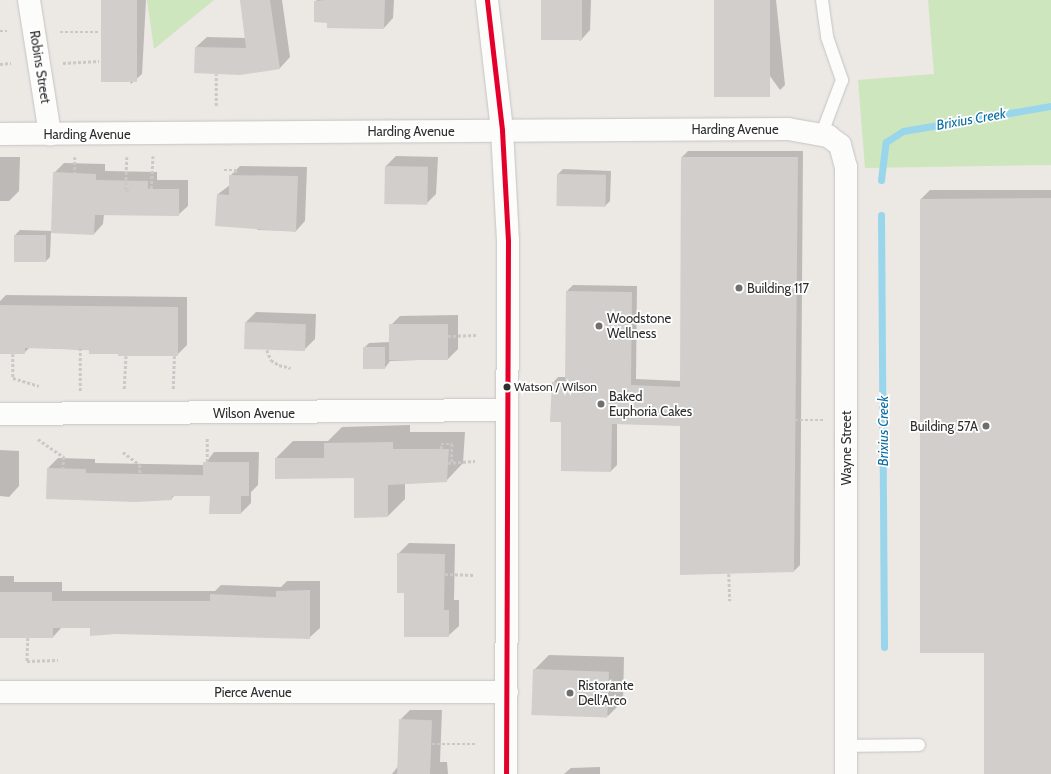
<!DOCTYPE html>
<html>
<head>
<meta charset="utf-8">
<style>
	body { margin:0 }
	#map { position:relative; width:1051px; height:774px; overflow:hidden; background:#ece8e4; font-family:Cabin,sans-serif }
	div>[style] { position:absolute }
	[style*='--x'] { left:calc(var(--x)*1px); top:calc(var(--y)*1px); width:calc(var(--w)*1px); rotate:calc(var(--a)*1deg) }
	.green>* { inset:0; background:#cee6be }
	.shadow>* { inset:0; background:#0003 }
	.stream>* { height:7px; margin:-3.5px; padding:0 3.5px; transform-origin:3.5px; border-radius:3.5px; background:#99d6ec }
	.building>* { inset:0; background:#d1cecb; transform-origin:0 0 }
	.path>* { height:2.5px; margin-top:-1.25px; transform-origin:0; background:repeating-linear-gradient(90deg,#c9c9c8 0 3px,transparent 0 5px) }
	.roads { filter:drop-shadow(0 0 1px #c5c4c5) drop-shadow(0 0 1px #c5c4c5) }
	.lane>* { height:12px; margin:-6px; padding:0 6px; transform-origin:6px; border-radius:6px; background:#fcfcfb }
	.street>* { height:22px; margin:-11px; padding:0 11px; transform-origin:11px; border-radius:11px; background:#fcfcfb }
	.secondary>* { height:22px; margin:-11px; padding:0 11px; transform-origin:11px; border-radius:11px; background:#fcfcfb }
	.bus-1>* { height:5px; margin:-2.5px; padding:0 2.5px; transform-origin:2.5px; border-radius:2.5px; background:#e4002b }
	.dots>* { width:11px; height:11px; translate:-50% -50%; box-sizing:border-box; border:2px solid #fff; border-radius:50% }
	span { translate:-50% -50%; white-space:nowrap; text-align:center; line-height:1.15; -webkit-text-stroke:3.5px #fff; paint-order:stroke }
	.bus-label { font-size:12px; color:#2e2e2e }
	.left { translate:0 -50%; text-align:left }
	.street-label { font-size:13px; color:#2e2e2e }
	.poi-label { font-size:13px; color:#2e2e2e }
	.right { translate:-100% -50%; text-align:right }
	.water-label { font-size:14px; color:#0d6fa3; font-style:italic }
</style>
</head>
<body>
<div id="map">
	<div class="green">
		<div style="clip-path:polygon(147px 0,214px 0,154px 49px)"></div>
		<div style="clip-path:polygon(928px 0,1051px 0,1051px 165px,865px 168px,858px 80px,934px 74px)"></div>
	</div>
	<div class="shadow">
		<div style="clip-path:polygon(102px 0,146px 0,142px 74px,131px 84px)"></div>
		<div style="clip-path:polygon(241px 0,282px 0,290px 57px,280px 68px,195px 72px,196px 47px,207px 37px,246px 38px)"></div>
		<div style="clip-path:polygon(317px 0,394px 0,393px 18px,384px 28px,328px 22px,315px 2px)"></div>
		<div style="clip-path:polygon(542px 0,591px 0,590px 30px,580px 41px)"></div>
		<div style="clip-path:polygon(715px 0,776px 0,785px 85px,780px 90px)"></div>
		<div style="clip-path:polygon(688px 151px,803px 151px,800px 565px,794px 571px,681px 574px,681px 425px,617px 423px,617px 465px,611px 471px,562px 470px,562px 421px,553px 383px,558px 377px,566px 377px,567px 291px,573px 285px,637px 286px,636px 379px,681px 381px,682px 157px)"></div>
		<div style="clip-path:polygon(396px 156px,438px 157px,436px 194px,426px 204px,386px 166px)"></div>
		<div style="clip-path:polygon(0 157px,20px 157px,19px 191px,9px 201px,0 201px)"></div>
		<div style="clip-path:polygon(64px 163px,105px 164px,105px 171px,157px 172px,157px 180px,188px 180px,188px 206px,178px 215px,104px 214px,103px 224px,94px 234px,51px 232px,50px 257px,45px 262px,15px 235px,20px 230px,52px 231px,54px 173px)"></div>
		<div style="clip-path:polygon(240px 166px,307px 167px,305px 221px,296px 231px,258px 230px,218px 194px,230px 185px,230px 176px)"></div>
		<div style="clip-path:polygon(563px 169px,611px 171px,610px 201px,605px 206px,558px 174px)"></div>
		<div style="clip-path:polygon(930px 190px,1051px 190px,1051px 774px,985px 774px,985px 652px,921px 199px)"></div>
		<div style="clip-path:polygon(6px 295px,187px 297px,187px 345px,177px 355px,30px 347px,24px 353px,0 353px,0 301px)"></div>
		<div style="clip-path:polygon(256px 312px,316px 314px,315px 339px,304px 350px,246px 322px)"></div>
		<div style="clip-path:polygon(458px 315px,458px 349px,448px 359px,390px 361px,385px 368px,364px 348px,369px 343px,390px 342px,390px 326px,400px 316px)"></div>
		<div style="clip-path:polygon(410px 425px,410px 432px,465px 432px,463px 463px,446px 481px,405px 483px,405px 499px,388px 516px,355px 477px,276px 458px,293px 441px,328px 441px,342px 427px)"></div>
		<div style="clip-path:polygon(0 450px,19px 451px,19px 486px,9px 497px,0 496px)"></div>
		<div style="clip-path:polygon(214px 452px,259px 452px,258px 485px,251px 492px,251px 503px,241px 513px,211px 495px,175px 495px,171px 499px,48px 468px,58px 458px,95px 459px,95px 463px,204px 465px)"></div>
		<div style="clip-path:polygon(409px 543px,455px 544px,454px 600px,459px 600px,459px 626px,448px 636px,406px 592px,398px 554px)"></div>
		<div style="clip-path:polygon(0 576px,14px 576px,14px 582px,62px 582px,62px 591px,215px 591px,221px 585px,281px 587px,287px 581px,320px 581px,320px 628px,309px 638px,91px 627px,62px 627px,53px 637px,0 637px)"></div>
		<div style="clip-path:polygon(549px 655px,624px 657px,623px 701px,608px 716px,534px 670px)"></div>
		<div style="clip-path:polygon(410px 710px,442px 710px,440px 762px,447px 762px,448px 774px,392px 774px,399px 765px,400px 720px)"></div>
		<div style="clip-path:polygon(600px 767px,600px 774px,564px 774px,571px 768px)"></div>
	</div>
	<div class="stream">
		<div style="--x:881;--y:180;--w:38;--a:-83"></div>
		<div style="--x:886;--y:142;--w:20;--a:-33"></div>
		<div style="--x:903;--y:131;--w:150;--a:-9.6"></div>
		<div style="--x:881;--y:215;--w:432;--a:89.6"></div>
	</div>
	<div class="building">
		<div style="left:101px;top:0;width:36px;height:82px"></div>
		<div style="clip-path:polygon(240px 0,270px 0,280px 69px,240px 75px,194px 73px,195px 47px,246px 48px)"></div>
		<div style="clip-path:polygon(326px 0,385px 0,384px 29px,327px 28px,327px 23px,314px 22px,314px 1px)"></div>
		<div style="left:541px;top:0;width:41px;height:40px"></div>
		<div style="left:714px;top:0;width:56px;height:97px"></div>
		<div style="clip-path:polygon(681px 157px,798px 157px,794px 572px,680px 575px,680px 426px,612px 424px,611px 472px,561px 471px,561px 422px,550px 422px,552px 382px,565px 383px,566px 291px,632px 292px,631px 385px,680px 387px)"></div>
		<div style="left:385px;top:166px;width:43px;height:38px;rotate:1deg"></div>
		<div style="clip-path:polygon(53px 172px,96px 174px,96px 180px,148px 181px,148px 189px,179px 189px,179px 216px,95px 215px,94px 235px,51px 233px)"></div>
		<div style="left:557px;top:174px;width:49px;height:32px;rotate:1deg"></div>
		<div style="clip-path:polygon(229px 175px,298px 176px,296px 232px,215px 226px,217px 194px,229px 195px)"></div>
		<div style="clip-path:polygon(1051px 198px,1051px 774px,984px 774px,984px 653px,920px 653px,920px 199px)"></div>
		<div style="left:14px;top:235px;width:32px;height:27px"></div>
		<div style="clip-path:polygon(0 305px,178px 307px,178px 356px,118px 356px,118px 354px,89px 354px,89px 350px,25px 348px,25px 354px,0 354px)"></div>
		<div style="left:245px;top:322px;width:61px;height:27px;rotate:2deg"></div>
		<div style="left:448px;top:324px;width:36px;height:59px;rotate:90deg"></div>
		<div style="left:363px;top:347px;width:22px;height:22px"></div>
		<div style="clip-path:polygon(393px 442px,393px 449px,449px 449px,448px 463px,447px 482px,388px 485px,388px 517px,354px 518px,354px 478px,275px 479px,275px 458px,324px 458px,324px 443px)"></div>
		<div style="clip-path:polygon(203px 462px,249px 462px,249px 496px,241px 496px,241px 514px,209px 514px,210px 496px,172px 496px,172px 500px,135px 502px,46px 499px,47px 468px,86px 469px,86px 473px,203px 475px)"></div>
		<div style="clip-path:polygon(397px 553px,445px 554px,444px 610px,449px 610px,449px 637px,404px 637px,404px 593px,397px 593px)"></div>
		<div style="clip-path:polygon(310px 590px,310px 639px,116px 634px,90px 636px,90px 628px,53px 628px,53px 638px,0 638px,0 592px,52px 592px,52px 601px,210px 601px,210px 594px,276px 597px,276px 591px)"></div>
		<div style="left:533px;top:669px;width:76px;height:46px;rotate:2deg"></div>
		<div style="left:399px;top:719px;width:33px;height:55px;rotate:2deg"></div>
	</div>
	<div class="path">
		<div style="--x:0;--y:31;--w:7;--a:0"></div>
		<div style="--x:60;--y:32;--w:40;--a:0"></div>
		<div style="--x:63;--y:63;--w:36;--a:-3"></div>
		<div style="--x:0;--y:64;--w:11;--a:-5"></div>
		<div style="--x:216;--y:106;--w:32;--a:-90"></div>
		<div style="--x:75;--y:157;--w:16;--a:90"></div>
		<div style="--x:127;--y:157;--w:34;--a:92"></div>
		<div style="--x:126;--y:191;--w:4;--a:0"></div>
		<div style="--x:224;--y:170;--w:12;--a:0"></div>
		<div style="--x:236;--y:170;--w:6;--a:90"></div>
		<div style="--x:151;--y:189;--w:33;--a:-87"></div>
		<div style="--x:448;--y:336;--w:28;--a:-2"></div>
		<div style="--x:267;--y:350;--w:11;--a:68"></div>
		<div style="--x:271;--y:360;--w:9;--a:32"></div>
		<div style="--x:279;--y:365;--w:12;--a:14"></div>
		<div style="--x:13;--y:354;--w:24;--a:90"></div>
		<div style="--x:13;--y:378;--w:27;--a:17"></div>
		<div style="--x:124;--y:389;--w:33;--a:-87"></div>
		<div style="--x:173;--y:389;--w:33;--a:-88"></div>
		<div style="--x:80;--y:391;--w:44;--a:-90"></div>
		<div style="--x:795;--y:420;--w:28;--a:0"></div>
		<div style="--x:38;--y:439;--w:32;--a:35"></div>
		<div style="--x:64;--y:457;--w:12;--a:95"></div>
		<div style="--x:441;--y:449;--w:5;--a:-90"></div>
		<div style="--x:441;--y:444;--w:11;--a:0"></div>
		<div style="--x:452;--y:444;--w:19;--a:90"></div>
		<div style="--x:123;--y:452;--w:21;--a:37"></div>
		<div style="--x:140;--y:465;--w:9;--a:90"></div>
		<div style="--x:207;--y:462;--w:25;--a:-90"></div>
		<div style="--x:448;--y:463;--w:27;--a:-4"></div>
		<div style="--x:445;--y:574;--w:30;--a:2"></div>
		<div style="--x:729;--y:574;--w:27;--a:88"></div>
		<div style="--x:28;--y:638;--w:23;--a:92"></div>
		<div style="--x:27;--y:661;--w:31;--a:-2"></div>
		<div style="--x:432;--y:744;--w:43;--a:0"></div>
	</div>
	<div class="roads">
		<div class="lane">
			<div style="--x:822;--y:0;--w:37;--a:82"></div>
			<div style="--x:827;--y:37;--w:46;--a:70.8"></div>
			<div style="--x:842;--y:80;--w:57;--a:110.7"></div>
			<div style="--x:846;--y:746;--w:73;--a:-0.8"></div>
		</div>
		<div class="street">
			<div style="--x:29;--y:0;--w:136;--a:81.1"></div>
			<div style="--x:0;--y:134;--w:788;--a:-0.36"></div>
			<div style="--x:788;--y:129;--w:41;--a:9.9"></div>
			<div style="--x:828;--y:136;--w:15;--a:37"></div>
			<div style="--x:840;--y:145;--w:23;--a:75"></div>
			<div style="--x:846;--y:167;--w:607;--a:90"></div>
			<div style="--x:0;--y:414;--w:507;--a:-0.45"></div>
			<div style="--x:0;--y:692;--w:507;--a:0"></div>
		</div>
		<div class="secondary">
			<div style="--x:487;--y:0;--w:131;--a:83.4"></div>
			<div style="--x:502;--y:130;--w:110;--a:86.9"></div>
			<div style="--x:508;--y:240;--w:534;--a:90.21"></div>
		</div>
	</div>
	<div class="bus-1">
		<div style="--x:487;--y:0;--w:131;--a:83.4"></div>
		<div style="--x:502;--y:130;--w:110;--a:86.9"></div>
		<div style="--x:508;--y:240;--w:534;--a:90.21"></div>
	</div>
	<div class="dots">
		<div style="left:739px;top:288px;background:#706f6e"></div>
		<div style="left:599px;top:326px;background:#706f6e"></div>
		<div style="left:507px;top:387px;background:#2e2e2e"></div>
		<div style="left:601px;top:404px;background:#706f6e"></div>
		<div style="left:986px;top:426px;background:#706f6e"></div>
		<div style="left:570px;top:693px;background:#706f6e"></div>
	</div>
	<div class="bus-label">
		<span class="left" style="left:514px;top:387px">Watson / Wilson</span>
	</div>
	<div class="street-label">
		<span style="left:40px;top:67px;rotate:81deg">Robins Street</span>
		<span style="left:735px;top:129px">Harding Avenue</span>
		<span style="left:411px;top:131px">Harding Avenue</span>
		<span style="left:87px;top:134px">Harding Avenue</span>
		<span style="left:254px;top:413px">Wilson Avenue</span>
		<span style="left:846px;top:448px;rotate:-90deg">Wayne Street</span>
		<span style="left:253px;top:692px">Pierce Avenue</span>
	</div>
	<div class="poi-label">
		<span class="left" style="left:747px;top:288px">Building 117</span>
		<span class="left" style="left:607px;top:326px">Woodstone<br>Wellness</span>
		<span class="left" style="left:609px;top:404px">Baked<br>Euphoria Cakes</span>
		<span class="right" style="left:978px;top:426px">Building 57A</span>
		<span class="left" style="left:578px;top:693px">Ristorante<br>Dell’Arco</span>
	</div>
	<div class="water-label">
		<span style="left:971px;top:119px;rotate:-10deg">Brixius Creek</span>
		<span style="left:883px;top:431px;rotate:-90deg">Brixius Creek</span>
	</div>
</div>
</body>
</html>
